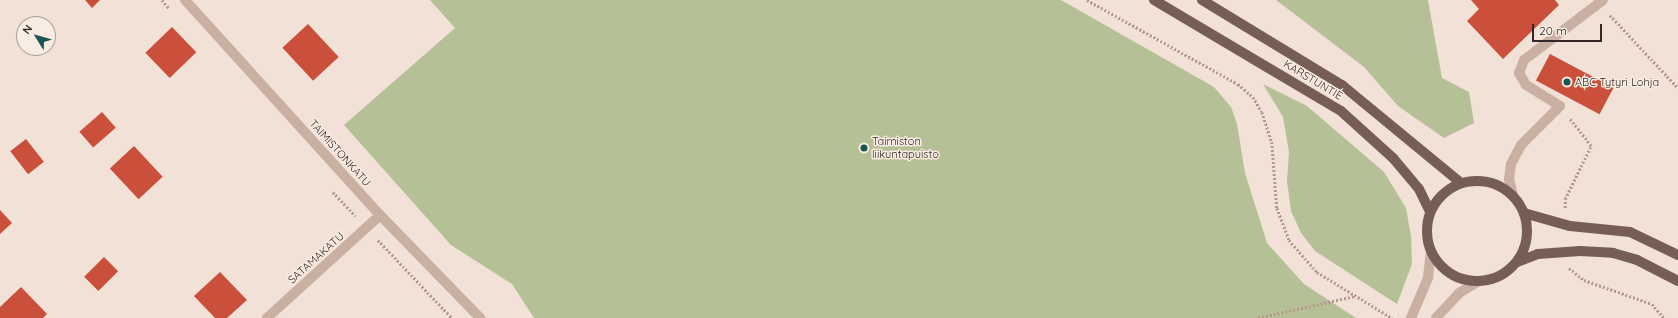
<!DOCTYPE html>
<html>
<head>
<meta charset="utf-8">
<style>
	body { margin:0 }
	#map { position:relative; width:1678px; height:318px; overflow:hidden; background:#f1e1d6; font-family:Quicksand,sans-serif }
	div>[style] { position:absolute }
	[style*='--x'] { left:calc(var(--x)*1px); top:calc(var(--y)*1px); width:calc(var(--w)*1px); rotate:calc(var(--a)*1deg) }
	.green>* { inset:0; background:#b6c096 }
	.building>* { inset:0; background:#ca503b; transform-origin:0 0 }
	.path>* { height:2.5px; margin-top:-1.25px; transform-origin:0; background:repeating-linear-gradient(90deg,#b59a8c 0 2px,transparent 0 4px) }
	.minor>* { height:10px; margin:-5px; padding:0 5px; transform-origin:5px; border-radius:5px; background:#c9b0a2 }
	.major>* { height:10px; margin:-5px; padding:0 5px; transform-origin:5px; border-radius:5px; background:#765d55 }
	.major>.ring { margin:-5px; padding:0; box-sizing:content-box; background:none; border:10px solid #765d55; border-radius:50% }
	.dots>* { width:11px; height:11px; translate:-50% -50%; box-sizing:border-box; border:2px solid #f9ece2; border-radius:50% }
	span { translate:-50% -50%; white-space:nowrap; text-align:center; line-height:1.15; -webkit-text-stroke:3px #f9ece2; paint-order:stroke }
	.street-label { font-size:11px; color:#332824 }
	.poi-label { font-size:11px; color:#332824 }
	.left { translate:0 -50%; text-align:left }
	.north { position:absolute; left:16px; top:16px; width:40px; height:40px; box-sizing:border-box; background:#f9ece2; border:1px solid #aa9e96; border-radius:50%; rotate:307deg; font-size:11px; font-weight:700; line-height:16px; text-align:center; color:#332824 }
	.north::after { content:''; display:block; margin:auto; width:14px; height:18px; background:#195553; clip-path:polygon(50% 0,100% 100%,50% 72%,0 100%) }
	.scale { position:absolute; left:1532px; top:24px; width:70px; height:18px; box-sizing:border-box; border:2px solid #332824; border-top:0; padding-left:5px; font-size:12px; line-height:14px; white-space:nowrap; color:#332824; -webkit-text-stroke:3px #f9ece2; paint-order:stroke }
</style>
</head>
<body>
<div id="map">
	<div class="green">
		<div style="clip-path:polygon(430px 0,1061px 0,1214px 87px,1231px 107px,1237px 124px,1245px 173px,1267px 243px,1304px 284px,1356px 318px,534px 318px,512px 284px,451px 245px,344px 125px,455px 28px)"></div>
		<div style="clip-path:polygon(1276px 0,1428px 0,1442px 78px,1469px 92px,1474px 123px,1444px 138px,1398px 106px,1364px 67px)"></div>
		<div style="clip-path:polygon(1263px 84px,1307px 106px,1384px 172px,1406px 208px,1411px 236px,1412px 264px,1397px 304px,1315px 251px,1301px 233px,1291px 211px,1287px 181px,1289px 152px,1283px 117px)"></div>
	</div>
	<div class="building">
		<div style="clip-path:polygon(85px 0,100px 0,92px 8px)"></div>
		<div style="clip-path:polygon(1471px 0,1555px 0,1559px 5px,1503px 59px,1467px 21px,1479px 9px)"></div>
		<div style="left:308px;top:24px;width:45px;height:35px;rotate:47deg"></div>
		<div style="left:172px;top:27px;width:35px;height:37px;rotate:46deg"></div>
		<div style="left:1550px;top:54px;width:72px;height:30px;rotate:28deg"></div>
		<div style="left:102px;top:112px;width:21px;height:30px;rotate:49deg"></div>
		<div style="left:26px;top:139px;width:29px;height:20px;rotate:52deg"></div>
		<div style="left:134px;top:146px;width:42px;height:33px;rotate:47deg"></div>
		<div style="clip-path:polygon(0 210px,12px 223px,0 234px)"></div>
		<div style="left:104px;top:257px;width:20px;height:28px;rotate:45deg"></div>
		<div style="clip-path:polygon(220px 272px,247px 300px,227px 318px,215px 318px,194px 296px)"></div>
		<div style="clip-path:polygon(21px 287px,47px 314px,43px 318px,0 318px,0 307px)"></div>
	</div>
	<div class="path">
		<div style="--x:162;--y:0;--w:11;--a:49"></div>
		<div style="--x:1087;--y:0;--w:173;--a:29.1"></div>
		<div style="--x:1238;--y:84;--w:20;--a:41"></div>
		<div style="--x:1253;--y:97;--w:17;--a:59"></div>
		<div style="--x:1262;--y:112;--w:32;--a:72"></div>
		<div style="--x:1272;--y:142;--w:66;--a:85.7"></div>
		<div style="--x:1277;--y:208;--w:34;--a:69"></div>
		<div style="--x:1289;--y:240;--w:43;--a:48.8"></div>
		<div style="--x:1317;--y:272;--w:88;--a:31.5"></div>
		<div style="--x:1610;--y:15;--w:100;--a:47"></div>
		<div style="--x:333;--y:192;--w:33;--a:47"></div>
		<div style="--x:1565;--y:208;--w:9;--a:-90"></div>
		<div style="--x:1565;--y:199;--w:59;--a:-63.9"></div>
		<div style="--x:1591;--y:146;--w:34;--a:-128"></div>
		<div style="--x:378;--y:240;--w:108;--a:46.5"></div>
		<div style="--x:1569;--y:268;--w:19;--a:39"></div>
		<div style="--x:1584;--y:280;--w:72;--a:19.4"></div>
		<div style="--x:1652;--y:304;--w:18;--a:49"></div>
		<div style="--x:1258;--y:318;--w:99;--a:-12.8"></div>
	</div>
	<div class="minor">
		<div style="--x:185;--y:0;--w:290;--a:47.8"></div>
		<div style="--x:380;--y:215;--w:144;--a:45.8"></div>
		<div style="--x:1513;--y:195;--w:16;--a:-104"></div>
		<div style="--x:1509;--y:179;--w:15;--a:-82"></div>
		<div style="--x:1511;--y:164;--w:21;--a:-62"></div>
		<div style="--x:1521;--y:145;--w:55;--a:-45"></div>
		<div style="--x:1560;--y:106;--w:40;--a:-148"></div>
		<div style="--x:1526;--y:85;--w:14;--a:-120"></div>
		<div style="--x:1519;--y:73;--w:14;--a:-69"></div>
		<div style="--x:1524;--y:60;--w:99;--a:-37.2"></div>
		<div style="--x:267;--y:318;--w:153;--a:-42.3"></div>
		<div style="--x:1411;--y:318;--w:43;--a:-67"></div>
		<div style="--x:1428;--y:278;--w:27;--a:-84"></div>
		<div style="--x:1436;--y:318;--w:34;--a:-47"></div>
		<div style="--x:1459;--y:293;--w:21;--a:-31"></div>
	</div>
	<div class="major">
		<div style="--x:1154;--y:0;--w:217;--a:30.7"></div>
		<div style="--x:1341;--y:111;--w:70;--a:42.1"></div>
		<div style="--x:1393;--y:158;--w:40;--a:50"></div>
		<div style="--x:1419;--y:189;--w:25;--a:64"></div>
		<div style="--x:1202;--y:0;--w:164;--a:31.3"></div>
		<div style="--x:1342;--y:85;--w:154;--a:39.5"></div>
		<div class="ring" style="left:1427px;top:181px;width:90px;height:90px"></div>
		<div style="--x:1524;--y:213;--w:48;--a:15.8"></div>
		<div style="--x:1570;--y:226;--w:60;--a:5.7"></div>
		<div style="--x:1630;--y:232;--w:53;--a:25.6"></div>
		<div style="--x:1517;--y:262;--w:22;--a:-21"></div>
		<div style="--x:1538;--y:254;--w:42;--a:-4.1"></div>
		<div style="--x:1580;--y:251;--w:33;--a:3"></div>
		<div style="--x:1613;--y:253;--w:25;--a:16"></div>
		<div style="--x:1637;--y:260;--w:46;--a:27.1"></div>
	</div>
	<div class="dots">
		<div style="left:1567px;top:82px;background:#195553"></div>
		<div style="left:864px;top:148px;background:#195553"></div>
	</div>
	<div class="street-label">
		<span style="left:1313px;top:80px;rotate:31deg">KARSTUNTIE</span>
		<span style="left:340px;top:153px;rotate:48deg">TAIMISTONKATU</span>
		<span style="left:316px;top:258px;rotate:-42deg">SATAMAKATU</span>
	</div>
	<div class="poi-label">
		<span class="left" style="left:1575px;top:82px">ABC Tytyri Lohja</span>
		<span class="left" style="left:872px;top:148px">Taimiston<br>liikuntapuisto</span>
	</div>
	<div class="north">N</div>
	<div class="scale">20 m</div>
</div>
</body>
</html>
